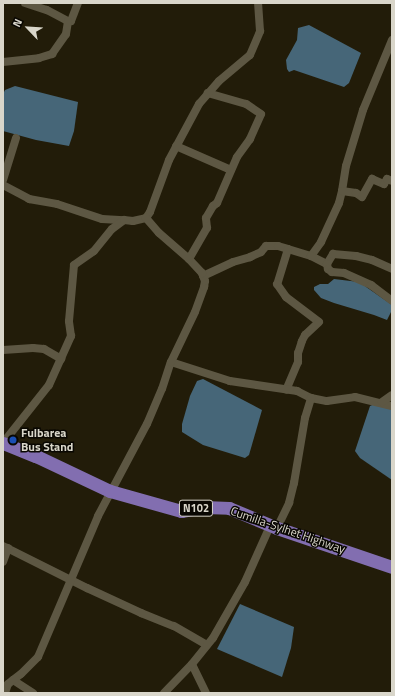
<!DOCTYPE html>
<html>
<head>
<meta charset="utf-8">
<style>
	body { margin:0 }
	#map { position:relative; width:395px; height:696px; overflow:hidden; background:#221c09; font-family:"Titillium Web",sans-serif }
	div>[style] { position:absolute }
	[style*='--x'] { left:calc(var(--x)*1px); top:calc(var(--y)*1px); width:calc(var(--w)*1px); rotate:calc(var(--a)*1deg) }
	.water>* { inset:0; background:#466678 }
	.minor>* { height:8px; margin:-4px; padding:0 4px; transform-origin:4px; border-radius:4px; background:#5d5743 }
	.trunk>* { height:13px; margin:-6.5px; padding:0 6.5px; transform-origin:6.5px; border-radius:6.5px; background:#826eb0 }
	.dots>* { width:11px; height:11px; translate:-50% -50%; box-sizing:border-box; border:2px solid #090702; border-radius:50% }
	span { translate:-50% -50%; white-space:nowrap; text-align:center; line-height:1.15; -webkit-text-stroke:3px #090702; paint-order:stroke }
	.shield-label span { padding:1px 3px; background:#090702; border:1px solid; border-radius:3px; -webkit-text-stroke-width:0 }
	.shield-label { font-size:11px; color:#d9d6ca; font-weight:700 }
	.poi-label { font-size:12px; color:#d9d6ca; font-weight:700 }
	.left { translate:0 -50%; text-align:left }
	.street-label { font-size:12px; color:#d9d6ca }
	.frame { position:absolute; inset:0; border:4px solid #d9d6ca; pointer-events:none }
	.north { position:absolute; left:8px; top:8px; width:40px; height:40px; -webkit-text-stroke:3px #090702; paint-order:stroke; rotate:295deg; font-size:11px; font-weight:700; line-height:16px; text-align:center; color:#d9d6ca }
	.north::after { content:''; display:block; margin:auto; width:14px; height:18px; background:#d9d6ca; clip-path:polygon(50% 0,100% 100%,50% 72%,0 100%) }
</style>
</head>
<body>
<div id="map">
	<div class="water">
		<div style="clip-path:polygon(309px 25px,361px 53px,349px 83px,344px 87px,294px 70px,289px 72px,287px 69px,286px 60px,297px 40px,298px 28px)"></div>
		<div style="clip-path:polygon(15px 86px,78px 102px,74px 131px,69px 146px,36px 140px,3px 131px,3px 94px,5px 90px)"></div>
		<div style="clip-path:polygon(334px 279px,359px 282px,392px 305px,391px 312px,387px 320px,374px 315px,334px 303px,321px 298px,314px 290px,314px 287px,320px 284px,328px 284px)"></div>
		<div style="clip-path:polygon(203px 379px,262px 410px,249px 455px,245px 458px,203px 445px,182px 432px,182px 424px,190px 396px,197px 381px)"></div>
		<div style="clip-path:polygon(377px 403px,392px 408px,392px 480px,360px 458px,355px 451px,370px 406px)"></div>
		<div style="clip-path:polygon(240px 604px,294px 627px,291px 648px,282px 677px,217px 649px)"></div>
	</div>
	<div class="minor">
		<div style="--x:25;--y:3;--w:23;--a:18"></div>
		<div style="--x:47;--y:10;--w:24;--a:28"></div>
		<div style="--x:68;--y:21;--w:3;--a:0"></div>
		<div style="--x:71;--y:21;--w:19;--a:-69"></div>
		<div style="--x:3;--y:62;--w:36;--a:-6"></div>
		<div style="--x:39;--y:58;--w:14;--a:-17"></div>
		<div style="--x:52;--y:54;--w:24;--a:-55"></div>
		<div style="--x:66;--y:34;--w:13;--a:-81"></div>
		<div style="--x:176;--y:146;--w:60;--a:23.6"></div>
		<div style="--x:3;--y:180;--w:44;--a:-72.8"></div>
		<div style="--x:3;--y:185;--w:30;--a:28"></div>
		<div style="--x:29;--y:199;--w:28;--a:10"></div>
		<div style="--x:57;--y:204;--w:47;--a:18.4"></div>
		<div style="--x:102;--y:219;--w:22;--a:3"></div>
		<div style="--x:342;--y:191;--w:25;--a:-81"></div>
		<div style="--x:346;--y:166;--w:59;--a:-73.1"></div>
		<div style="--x:363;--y:110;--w:76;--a:-67.5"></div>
		<div style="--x:288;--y:249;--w:24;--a:17"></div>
		<div style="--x:311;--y:256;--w:17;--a:-54"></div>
		<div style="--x:321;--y:242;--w:43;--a:-65.2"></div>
		<div style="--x:339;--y:203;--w:12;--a:-76"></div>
		<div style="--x:342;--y:191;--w:14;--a:8"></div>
		<div style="--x:356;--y:193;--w:7;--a:34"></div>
		<div style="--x:362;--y:197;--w:21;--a:-61"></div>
		<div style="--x:372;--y:179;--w:13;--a:23"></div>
		<div style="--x:384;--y:184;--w:6;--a:-59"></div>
		<div style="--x:387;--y:179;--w:5;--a:22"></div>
		<div style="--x:311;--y:256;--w:18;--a:27"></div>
		<div style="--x:327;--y:264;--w:12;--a:-59"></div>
		<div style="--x:333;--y:254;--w:23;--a:5"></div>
		<div style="--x:356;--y:256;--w:16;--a:14"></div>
		<div style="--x:372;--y:260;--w:22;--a:24"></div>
		<div style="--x:189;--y:259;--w:36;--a:-60"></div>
		<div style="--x:207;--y:228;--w:10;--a:-96"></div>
		<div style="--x:206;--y:218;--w:14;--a:-60"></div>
		<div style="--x:213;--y:206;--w:5;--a:-37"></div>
		<div style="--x:217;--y:203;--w:50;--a:-66.5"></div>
		<div style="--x:237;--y:157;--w:22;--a:-54"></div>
		<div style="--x:250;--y:139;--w:27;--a:-66"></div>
		<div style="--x:261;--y:114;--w:18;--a:-146"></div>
		<div style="--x:246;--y:104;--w:40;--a:-164"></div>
		<div style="--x:327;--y:264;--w:5;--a:79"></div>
		<div style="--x:328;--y:269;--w:5;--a:37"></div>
		<div style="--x:332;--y:272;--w:12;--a:5"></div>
		<div style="--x:344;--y:273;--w:30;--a:24"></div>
		<div style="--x:371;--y:285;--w:26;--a:37"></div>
		<div style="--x:203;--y:276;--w:33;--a:-25"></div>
		<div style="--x:233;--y:262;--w:18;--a:-16"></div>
		<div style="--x:250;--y:257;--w:12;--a:-24"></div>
		<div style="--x:261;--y:252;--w:8;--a:-50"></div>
		<div style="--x:266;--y:246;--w:12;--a:0"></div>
		<div style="--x:278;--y:246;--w:10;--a:17"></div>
		<div style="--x:288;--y:249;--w:37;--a:107"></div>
		<div style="--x:277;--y:284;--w:16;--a:55"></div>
		<div style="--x:286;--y:297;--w:41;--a:37.1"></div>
		<div style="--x:319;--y:322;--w:19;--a:137"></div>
		<div style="--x:305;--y:335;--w:7;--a:117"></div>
		<div style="--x:302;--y:341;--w:13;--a:108"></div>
		<div style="--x:298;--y:353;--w:9;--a:90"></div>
		<div style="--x:298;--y:362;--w:30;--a:113"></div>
		<div style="--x:3;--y:350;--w:30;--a:-4"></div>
		<div style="--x:33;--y:348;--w:11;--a:5"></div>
		<div style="--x:44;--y:349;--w:20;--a:30"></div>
		<div style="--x:171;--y:362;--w:62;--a:17.9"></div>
		<div style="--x:230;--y:381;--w:68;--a:8.5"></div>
		<div style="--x:297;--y:391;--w:16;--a:27"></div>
		<div style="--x:311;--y:398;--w:16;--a:11"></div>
		<div style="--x:327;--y:401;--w:28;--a:-8"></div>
		<div style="--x:355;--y:397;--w:38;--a:14"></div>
		<div style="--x:382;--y:402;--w:12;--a:-35"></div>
		<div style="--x:3;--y:443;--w:74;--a:-51.6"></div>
		<div style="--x:49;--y:385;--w:54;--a:-65.8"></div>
		<div style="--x:71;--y:336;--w:15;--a:-98"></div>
		<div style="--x:69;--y:321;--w:56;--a:-84.9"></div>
		<div style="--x:74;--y:265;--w:24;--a:-35"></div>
		<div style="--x:94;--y:251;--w:28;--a:-51"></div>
		<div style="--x:112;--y:229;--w:15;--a:-37"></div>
		<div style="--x:124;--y:220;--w:9;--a:6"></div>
		<div style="--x:133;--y:221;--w:13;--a:-13"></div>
		<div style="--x:146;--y:218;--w:7;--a:-56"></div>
		<div style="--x:150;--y:212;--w:55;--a:-69.9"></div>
		<div style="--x:169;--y:160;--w:64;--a:-61.8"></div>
		<div style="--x:199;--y:104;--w:30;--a:-49"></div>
		<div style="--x:219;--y:81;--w:40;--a:-40"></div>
		<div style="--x:250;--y:55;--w:26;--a:-67"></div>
		<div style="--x:260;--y:31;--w:28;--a:-94"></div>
		<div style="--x:277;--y:528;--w:28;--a:-64"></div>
		<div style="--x:289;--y:503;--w:21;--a:-76"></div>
		<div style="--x:294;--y:483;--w:66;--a:-80.4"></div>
		<div style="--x:305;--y:418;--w:21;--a:-73"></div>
		<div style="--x:3;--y:546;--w:94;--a:26.6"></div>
		<div style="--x:87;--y:588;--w:60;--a:24.8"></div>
		<div style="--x:141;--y:613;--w:35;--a:22"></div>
		<div style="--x:174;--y:626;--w:38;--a:30"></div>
		<div style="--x:3;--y:562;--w:15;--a:-70"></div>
		<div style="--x:13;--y:680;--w:24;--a:33"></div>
		<div style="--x:5;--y:693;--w:9;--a:-72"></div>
		<div style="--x:8;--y:684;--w:16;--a:-38"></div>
		<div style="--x:21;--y:674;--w:24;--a:-45"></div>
		<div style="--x:38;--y:657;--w:153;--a:-66.9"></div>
		<div style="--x:98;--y:516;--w:104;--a:-62"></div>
		<div style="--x:147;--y:424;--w:38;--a:-67"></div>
		<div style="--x:162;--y:389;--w:28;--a:-72"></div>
		<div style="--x:171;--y:362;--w:55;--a:-64.4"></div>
		<div style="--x:195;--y:312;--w:27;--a:-70"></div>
		<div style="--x:204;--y:287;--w:6;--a:-81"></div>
		<div style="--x:205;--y:281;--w:9;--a:-111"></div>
		<div style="--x:202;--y:273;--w:19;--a:-133"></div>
		<div style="--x:189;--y:259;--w:40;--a:-139"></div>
		<div style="--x:159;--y:233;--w:20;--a:-131"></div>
		<div style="--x:164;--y:693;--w:40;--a:-46"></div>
		<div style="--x:206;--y:693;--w:32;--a:-116"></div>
		<div style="--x:192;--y:664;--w:33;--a:-51"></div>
		<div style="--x:213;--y:638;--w:64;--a:-60.3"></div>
		<div style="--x:245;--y:582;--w:64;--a:-65.9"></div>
	</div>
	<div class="trunk">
		<div style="--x:3;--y:443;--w:35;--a:22"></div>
		<div style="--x:36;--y:456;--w:82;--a:25.3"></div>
		<div style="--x:110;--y:491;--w:74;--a:15.7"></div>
		<div style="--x:181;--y:511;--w:23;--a:-10"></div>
		<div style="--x:204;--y:507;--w:25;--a:2"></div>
		<div style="--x:229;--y:508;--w:52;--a:22.6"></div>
		<div style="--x:277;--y:528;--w:121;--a:18.7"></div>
	</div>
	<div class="dots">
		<div style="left:13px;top:440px;background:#1a4fb4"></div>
	</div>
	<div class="shield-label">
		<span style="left:196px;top:508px">N102</span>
	</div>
	<div class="poi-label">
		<span class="left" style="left:21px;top:440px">Fulbarea<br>Bus Stand</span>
	</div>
	<div class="street-label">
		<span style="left:288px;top:530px;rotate:19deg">Cumilla-Sylhet Highway</span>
	</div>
	<div class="frame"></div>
	<div class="north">N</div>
</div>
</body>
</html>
